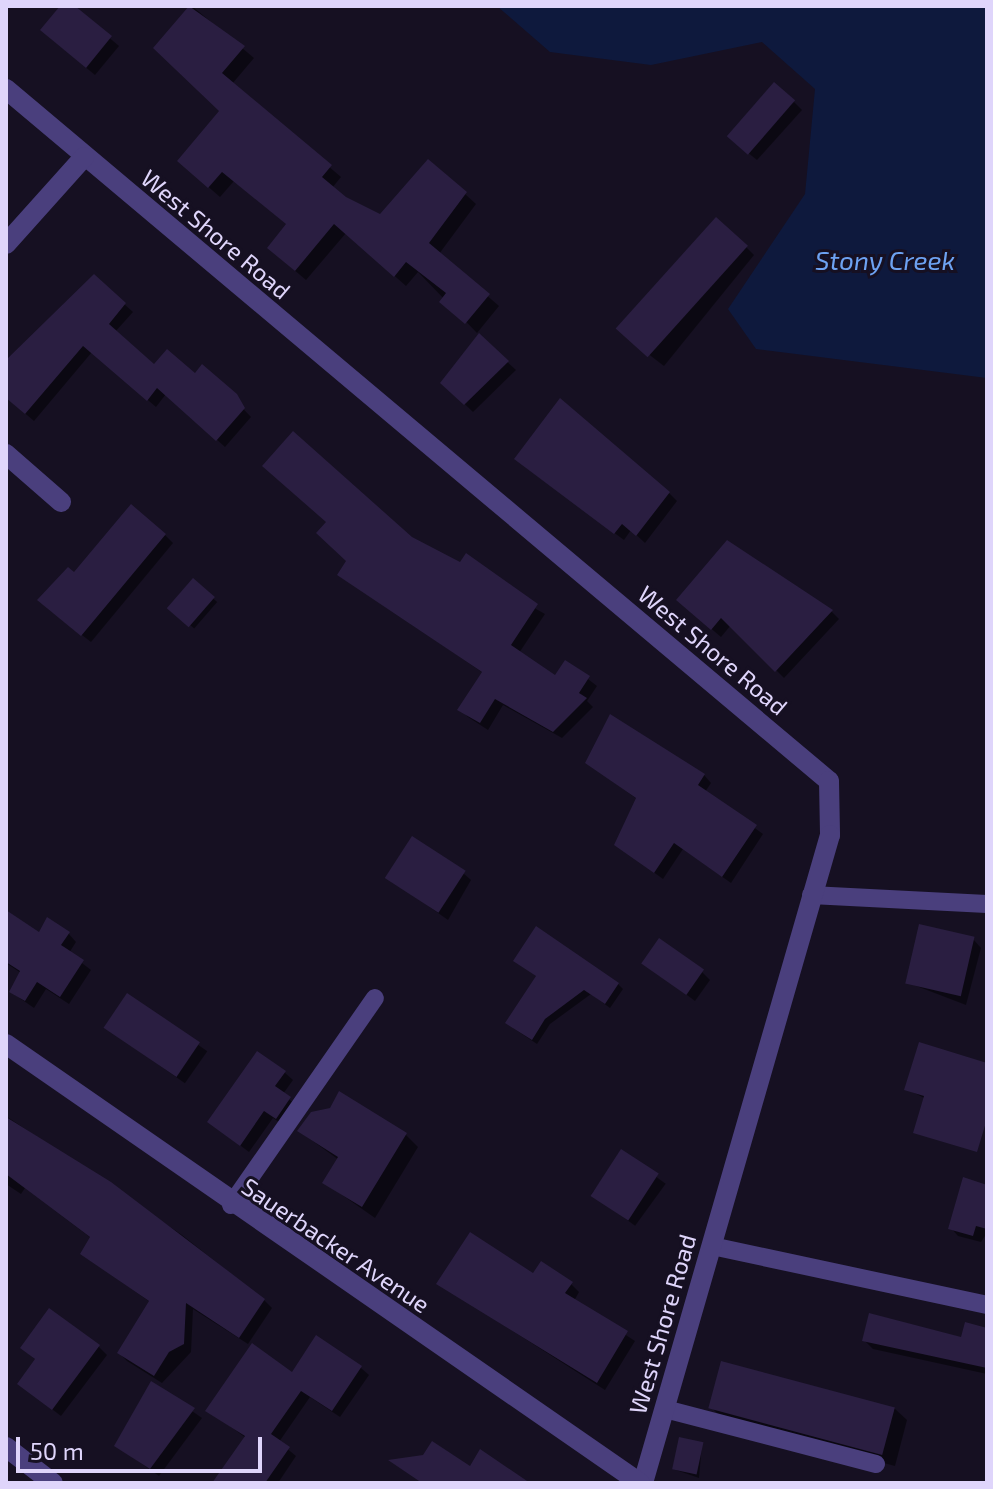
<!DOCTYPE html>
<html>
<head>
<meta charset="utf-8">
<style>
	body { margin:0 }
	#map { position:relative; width:993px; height:1489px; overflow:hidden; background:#161022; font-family:"Exo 2",sans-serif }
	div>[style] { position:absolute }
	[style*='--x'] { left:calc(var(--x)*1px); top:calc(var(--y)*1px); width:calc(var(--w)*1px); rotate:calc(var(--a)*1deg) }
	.water>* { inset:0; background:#0e193d }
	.shadow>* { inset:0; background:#0007; transform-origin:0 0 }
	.building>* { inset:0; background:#2a1e41; transform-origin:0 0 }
	.service>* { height:18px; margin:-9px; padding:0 9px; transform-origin:9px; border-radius:9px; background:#4a3f7d }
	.minor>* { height:20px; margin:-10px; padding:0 10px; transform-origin:10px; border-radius:10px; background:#4a3f7d }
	span { translate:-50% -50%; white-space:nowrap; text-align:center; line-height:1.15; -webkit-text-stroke:6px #161022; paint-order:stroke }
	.street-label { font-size:24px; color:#dfd5fb }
	.water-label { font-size:26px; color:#6da2f2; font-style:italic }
	.frame { position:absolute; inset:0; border:8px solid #dfd5fb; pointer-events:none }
	.scale { position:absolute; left:16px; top:1437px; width:246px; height:36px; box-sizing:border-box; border:4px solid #dfd5fb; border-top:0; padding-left:10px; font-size:24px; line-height:28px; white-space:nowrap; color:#dfd5fb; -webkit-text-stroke:6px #161022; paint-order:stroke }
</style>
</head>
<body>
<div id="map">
	<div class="water">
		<div style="clip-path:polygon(497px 6px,987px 6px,987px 378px,756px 349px,728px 309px,805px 194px,815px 89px,762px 42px,651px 65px,550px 52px)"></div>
	</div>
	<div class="shadow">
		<div style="clip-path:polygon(62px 6px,72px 6px,119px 46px,95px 75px,50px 38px)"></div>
		<div style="clip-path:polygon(192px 6px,254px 58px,232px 84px,341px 177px,332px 188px,345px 199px,380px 217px,465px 194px,476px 204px,439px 254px,499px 306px,477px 333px,418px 272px,406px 286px,346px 233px,306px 280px,280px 258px,288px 225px,234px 181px,220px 197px,190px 171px,222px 112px,156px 48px)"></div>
		<div style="clip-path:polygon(794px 102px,802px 110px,757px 160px,737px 144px)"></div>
		<div style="clip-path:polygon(746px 247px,754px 255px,664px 366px,630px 340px)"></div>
		<div style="clip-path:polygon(94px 277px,133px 312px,115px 332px,154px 367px,196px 375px,203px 367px,251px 417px,225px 447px,166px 394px,156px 407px,92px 352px,34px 421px,6px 397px,6px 363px)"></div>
		<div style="clip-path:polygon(479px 336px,516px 370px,473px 412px,443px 383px)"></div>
		<div style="clip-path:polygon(525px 467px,669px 493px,677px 501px,645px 543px,631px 530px,624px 540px)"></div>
		<div style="clip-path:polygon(165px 535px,173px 543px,91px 642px,47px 608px,75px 575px)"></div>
		<div style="clip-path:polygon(411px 539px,545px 614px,519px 653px,555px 678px,566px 662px,597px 686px,587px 701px,593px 707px,562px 738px,503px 705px,488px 730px,468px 717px,460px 709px,483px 673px,340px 574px)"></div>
		<div style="left:193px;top:581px;width:32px;height:35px;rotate:41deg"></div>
		<div style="clip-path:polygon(687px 608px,831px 611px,839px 619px,784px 678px,731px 625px,721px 637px)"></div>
		<div style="clip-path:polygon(587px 763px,704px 775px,711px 783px,705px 792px,763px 834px,731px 883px,683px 849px,663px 879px,616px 845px,637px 799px)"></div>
		<div style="clip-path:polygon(463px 873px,471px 880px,448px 920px,387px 877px)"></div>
		<div style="clip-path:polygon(6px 924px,40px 935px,68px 933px,76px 942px,69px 953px,91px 970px,69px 1004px,46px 989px,34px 1008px,11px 992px,21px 973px,6px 963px)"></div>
		<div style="clip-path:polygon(973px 939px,981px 948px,966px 1005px,906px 982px)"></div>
		<div style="clip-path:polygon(644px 963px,702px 972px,710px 980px,695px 1001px)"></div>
		<div style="clip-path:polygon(520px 965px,618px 984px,623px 989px,610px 1008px,591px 994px,550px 1024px,537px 1044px,513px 1028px,538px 977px)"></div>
		<div style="left:127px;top:995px;width:98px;height:39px;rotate:35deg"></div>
		<div style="clip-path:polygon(921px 1045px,947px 1110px,907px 1089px)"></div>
		<div style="clip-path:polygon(284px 1072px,293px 1080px,283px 1094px,298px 1107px,285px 1126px,273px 1118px,249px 1152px,209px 1122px)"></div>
		<div style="clip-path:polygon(6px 1116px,182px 1235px,264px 1300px,272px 1308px,248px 1344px,193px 1309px,191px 1352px,162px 1383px,127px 1361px,119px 1353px,150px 1302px,82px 1254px,91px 1238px,25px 1188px,21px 1194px,6px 1184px)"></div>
		<div style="clip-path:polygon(299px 1131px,406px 1135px,418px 1147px,375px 1218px,325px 1183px,339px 1160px)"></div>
		<div style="left:622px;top:1152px;width:54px;height:52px;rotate:36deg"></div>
		<div style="clip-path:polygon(987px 1187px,987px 1233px,981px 1242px,958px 1236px,951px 1228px)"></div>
		<div style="clip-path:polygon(534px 1275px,571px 1284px,579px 1292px,574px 1301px,635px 1341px,605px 1390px,439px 1284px)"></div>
		<div style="clip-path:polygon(987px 1330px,987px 1374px,873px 1349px,864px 1340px,963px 1339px)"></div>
		<div style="clip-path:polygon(99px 1347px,107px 1355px,61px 1416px,19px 1384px,36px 1360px,22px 1348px)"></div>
		<div style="clip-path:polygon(361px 1368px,369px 1375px,340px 1417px,310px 1397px,279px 1442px,296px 1456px,278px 1483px,214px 1483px,246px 1438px,208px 1410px,292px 1375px)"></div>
		<div style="clip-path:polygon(152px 1383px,202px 1418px,159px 1476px,117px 1446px)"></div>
		<div style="clip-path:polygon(712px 1408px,894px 1408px,907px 1420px,895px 1466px,724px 1420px)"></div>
		<div style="clip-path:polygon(702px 1444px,699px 1478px,673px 1469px)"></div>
	</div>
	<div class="building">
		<div style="clip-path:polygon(60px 6px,75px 6px,112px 36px,86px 68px,40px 30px)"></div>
		<div style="clip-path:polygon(189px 6px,245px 46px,222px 73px,332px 165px,322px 177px,346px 197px,380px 214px,428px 159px,467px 192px,429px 243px,490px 294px,465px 324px,439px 302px,446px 293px,406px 262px,394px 277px,334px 224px,295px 271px,267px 248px,286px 224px,222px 172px,208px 188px,177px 161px,219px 111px,153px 48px)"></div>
		<div style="left:774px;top:82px;width:28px;height:72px;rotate:41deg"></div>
		<div style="left:716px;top:217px;width:43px;height:150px;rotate:42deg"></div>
		<div style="clip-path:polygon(94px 274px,126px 303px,109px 324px,154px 364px,167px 349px,195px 373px,202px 364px,237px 394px,245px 408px,216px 441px,157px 388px,147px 401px,83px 346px,25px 414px,6px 398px,6px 360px)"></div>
		<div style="clip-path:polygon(479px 333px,509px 361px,464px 405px,440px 383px)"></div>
		<div style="clip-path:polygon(560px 398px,670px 492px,636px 536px,622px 524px,614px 534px,514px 459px)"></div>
		<div style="clip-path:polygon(293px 431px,412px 537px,460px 562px,466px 553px,538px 604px,511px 645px,555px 675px,565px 660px,590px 676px,579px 693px,587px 698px,553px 732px,495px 699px,480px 723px,457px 710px,482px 672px,337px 575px,346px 561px,316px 533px,326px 522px,262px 466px)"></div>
		<div style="clip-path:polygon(131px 504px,166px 534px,81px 636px,37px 600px,68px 567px,74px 572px)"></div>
		<div style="clip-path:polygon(727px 540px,833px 610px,775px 672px,721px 618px,711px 630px,676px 600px)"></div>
		<div style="left:193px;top:578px;width:29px;height:40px;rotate:41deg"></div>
		<div style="clip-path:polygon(610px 714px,705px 774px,698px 785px,757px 825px,722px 877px,674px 843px,654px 873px,614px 845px,636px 798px,585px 763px)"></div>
		<div style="left:412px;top:836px;width:64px;height:50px;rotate:33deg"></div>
		<div style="clip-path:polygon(6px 910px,39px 932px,47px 917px,70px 932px,61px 945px,84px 960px,60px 997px,37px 982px,25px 1001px,9px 992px,20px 971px,6px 962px)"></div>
		<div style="left:919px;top:924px;width:57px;height:61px;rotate:13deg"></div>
		<div style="clip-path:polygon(536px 926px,619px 983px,605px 1004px,584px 990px,545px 1019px,532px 1040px,505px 1023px,536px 976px,513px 961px)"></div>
		<div style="left:659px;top:938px;width:55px;height:31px;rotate:35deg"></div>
		<div style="left:127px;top:993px;width:88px;height:42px;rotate:34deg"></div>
		<div style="clip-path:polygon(919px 1042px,987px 1063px,987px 1119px,977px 1152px,913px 1133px,924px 1096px,904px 1090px)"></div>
		<div style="clip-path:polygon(257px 1051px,286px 1071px,275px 1086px,291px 1097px,276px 1119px,264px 1111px,240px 1146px,207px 1122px)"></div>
		<div style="clip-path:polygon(339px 1091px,407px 1133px,362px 1207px,322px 1183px,338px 1157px,297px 1131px,311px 1112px,330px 1108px)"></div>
		<div style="clip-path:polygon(6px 1117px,111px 1182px,265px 1299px,239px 1338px,186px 1303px,184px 1344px,169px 1352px,154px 1376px,117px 1353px,149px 1301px,80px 1254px,90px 1237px,6px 1174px)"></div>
		<div style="left:621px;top:1149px;width:45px;height:56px;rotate:33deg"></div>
		<div style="clip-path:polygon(963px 1177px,987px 1185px,987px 1229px,976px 1226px,973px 1236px,948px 1229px)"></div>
		<div style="clip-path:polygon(470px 1232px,533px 1273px,541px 1261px,573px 1282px,565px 1293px,628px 1331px,597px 1383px,436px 1284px)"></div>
		<div style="clip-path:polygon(49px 1308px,100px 1345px,52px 1410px,17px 1384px,35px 1359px,20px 1348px)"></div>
		<div style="clip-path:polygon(869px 1313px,961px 1337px,965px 1322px,987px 1328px,987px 1368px,862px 1341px)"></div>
		<div style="clip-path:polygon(316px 1335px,362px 1366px,332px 1411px,301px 1391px,271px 1434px,290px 1447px,265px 1483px,212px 1483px,245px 1436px,205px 1411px,252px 1343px,292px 1372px)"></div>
		<div style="left:721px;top:1361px;width:180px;height:49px;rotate:15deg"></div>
		<div style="clip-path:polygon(151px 1381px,195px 1408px,150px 1469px,114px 1446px)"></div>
		<div style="left:679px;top:1437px;width:25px;height:33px;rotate:12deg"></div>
		<div style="clip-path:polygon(432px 1441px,470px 1466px,480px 1449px,530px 1483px,422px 1483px,388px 1460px,423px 1455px)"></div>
	</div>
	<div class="service">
		<div style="--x:811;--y:895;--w:176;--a:2.9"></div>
		<div style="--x:231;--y:1205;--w:252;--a:-55.2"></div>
		<div style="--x:712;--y:1246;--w:281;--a:12.1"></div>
		<div style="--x:665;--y:1409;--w:218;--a:14.6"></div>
	</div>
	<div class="minor">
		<div style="--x:6;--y:89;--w:1075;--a:40.06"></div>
		<div style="--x:829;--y:781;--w:54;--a:88.9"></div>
		<div style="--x:830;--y:835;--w:674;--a:106.1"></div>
		<div style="--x:6;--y:244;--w:117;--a:-48.1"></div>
		<div style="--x:6;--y:454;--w:73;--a:41.1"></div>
		<div style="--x:6;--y:1044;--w:771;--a:34.7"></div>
		<div style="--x:6;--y:1447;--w:59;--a:37.5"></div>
	</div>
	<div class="street-label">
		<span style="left:216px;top:234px;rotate:40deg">West Shore Road</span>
		<span style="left:713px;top:650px;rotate:40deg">West Shore Road</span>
		<span style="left:336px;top:1245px;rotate:34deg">Sauerbacker Avenue</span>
		<span style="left:662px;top:1324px;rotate:-74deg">West Shore Road</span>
	</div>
	<div class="water-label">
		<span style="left:885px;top:260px">Stony Creek</span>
	</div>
	<div class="frame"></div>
	<div class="scale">50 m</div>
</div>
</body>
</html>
